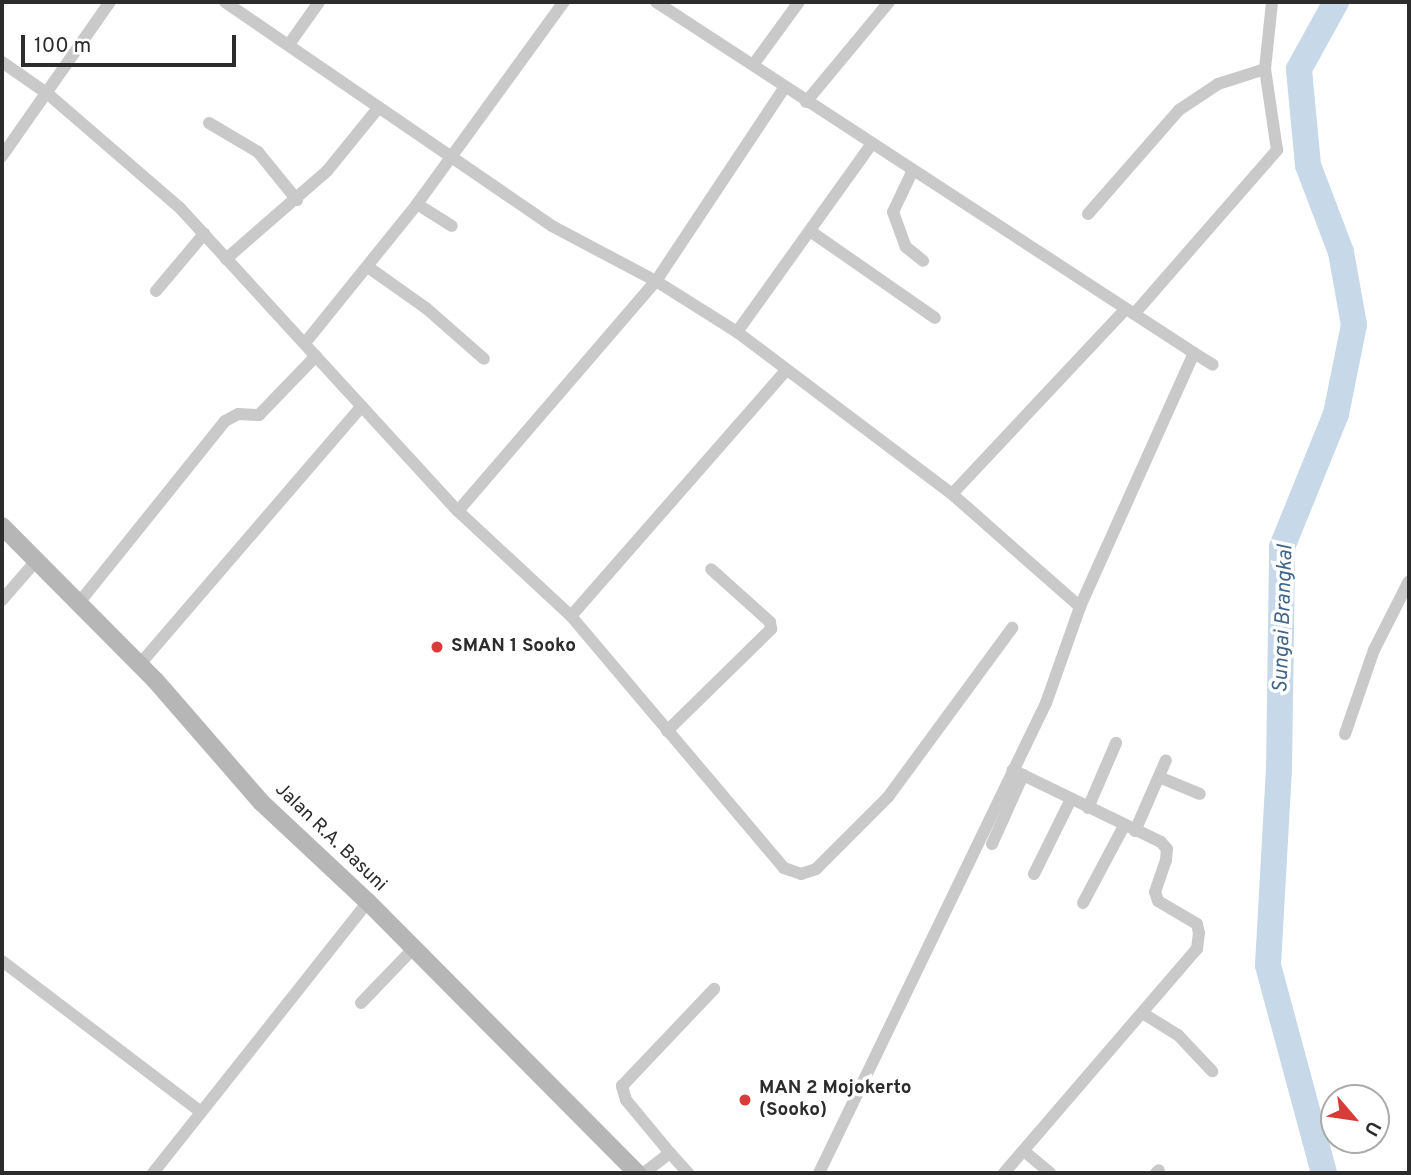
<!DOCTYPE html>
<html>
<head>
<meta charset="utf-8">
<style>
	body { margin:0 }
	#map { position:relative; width:1411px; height:1175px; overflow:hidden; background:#fff; font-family:Overpass,sans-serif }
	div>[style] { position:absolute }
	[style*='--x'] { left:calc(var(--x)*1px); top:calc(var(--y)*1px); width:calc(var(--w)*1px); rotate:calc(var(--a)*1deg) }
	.river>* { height:26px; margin:-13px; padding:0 13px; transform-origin:13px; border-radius:13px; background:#c7d8e8 }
	.street>* { height:12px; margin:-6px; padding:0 6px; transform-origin:6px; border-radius:6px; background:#c9c9c9 }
	.secondary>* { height:18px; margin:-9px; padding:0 9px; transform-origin:9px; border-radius:9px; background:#b6b6b6 }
	.dots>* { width:19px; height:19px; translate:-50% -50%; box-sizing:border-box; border:4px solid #fff; border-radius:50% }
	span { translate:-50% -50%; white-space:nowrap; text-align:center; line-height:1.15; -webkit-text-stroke:7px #fff; paint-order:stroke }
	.poi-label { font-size:19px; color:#2c2c2c; font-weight:700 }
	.left { translate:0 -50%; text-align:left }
	.street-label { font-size:19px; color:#2c2c2c }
	.water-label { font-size:21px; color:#406689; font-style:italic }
	.frame { position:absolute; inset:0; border:4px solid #2c2c2c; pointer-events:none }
	.north { position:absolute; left:1320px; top:1084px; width:70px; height:70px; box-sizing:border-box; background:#fff; border:2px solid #ababab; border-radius:50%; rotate:119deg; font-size:19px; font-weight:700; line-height:28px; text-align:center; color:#2c2c2c }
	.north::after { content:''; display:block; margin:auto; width:24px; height:32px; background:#da3b38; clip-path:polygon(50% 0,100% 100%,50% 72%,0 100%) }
	.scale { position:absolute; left:21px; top:35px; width:215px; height:32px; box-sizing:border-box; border:4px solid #2c2c2c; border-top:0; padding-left:9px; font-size:21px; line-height:24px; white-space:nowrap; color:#2c2c2c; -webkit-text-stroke:5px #fff; paint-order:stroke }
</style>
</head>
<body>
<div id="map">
	<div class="river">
		<div style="--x:1324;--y:1173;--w:215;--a:-105.1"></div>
		<div style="--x:1268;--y:965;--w:195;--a:-86.8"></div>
		<div style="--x:1279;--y:770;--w:223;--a:-89.2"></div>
		<div style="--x:1282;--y:547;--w:144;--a:-67.9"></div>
		<div style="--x:1336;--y:414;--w:91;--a:-78.6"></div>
		<div style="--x:1354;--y:325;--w:74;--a:-100.1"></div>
		<div style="--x:1341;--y:252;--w:93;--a:-110.8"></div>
		<div style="--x:1308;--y:165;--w:96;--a:-95.4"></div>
		<div style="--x:1299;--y:69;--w:77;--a:-61.1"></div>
	</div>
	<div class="street">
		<div style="--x:225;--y:2;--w:396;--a:34.4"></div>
		<div style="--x:552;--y:226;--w:118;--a:27.9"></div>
		<div style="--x:656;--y:281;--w:96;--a:32.2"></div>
		<div style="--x:737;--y:332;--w:269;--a:37"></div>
		<div style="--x:952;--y:494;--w:171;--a:41.4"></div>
		<div style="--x:656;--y:2;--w:642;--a:33.12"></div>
		<div style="--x:1194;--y:353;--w:278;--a:114.2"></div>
		<div style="--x:1080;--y:607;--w:102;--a:109.5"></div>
		<div style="--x:1046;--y:703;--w:522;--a:115.78"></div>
		<div style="--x:290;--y:43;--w:50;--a:-54.7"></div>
		<div style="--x:2;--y:62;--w:56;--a:34.8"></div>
		<div style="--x:48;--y:94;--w:174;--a:40.8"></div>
		<div style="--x:180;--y:208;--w:411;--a:47.5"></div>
		<div style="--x:458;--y:511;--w:154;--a:42.9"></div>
		<div style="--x:571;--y:616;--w:330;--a:49.8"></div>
		<div style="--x:784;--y:868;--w:18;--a:19"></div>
		<div style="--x:801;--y:874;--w:16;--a:-18"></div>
		<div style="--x:816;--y:869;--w:102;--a:-45"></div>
		<div style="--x:888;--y:797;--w:210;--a:-53.7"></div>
		<div style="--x:753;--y:65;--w:78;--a:-53.9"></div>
		<div style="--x:806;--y:102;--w:130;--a:-50.3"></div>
		<div style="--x:209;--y:123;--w:57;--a:30.6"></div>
		<div style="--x:258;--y:152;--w:62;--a:50.9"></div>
		<div style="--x:2;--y:156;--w:188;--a:-55"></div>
		<div style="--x:912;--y:172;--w:44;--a:115.4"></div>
		<div style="--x:893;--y:212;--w:37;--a:70"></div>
		<div style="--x:906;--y:247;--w:22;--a:39"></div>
		<div style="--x:417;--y:204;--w:41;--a:32.2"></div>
		<div style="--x:1088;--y:214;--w:138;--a:-48.8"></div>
		<div style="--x:1179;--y:110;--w:47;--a:-33.7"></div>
		<div style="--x:1218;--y:84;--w:49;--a:-17.7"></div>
		<div style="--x:810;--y:231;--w:152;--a:34.8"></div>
		<div style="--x:226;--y:259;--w:134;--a:-41.1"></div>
		<div style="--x:327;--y:171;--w:82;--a:-50.9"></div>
		<div style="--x:368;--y:267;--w:71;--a:35.3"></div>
		<div style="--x:426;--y:308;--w:77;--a:41.3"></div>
		<div style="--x:156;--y:291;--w:75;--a:-49.9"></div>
		<div style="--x:1134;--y:314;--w:218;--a:-48.9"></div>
		<div style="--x:1277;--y:150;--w:82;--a:-98.4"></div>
		<div style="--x:1265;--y:69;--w:67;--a:-84"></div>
		<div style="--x:737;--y:332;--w:230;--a:-54.4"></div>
		<div style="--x:305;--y:343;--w:179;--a:-51.1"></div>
		<div style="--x:417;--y:204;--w:250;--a:-54"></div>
		<div style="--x:1194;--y:353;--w:22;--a:32"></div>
		<div style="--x:952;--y:494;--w:254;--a:-46.8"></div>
		<div style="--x:458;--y:511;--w:303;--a:-49.3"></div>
		<div style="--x:656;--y:281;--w:233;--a:-56.4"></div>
		<div style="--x:2;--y:600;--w:52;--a:-48.9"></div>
		<div style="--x:78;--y:604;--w:235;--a:-51.2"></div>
		<div style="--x:225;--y:421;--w:15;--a:-28"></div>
		<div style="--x:238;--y:414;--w:21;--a:3"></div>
		<div style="--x:259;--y:415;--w:82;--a:-46"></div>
		<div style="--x:571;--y:616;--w:327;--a:-48.8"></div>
		<div style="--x:140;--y:664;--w:340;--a:-49.3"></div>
		<div style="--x:667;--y:731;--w:146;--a:-44.4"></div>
		<div style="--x:771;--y:629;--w:7;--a:-98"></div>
		<div style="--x:770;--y:622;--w:79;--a:-138.1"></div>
		<div style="--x:1345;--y:734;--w:89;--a:-71"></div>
		<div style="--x:1374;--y:650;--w:77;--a:-63.1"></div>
		<div style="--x:1159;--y:777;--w:44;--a:22.5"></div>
		<div style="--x:1088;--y:808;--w:71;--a:-66.7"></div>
		<div style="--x:1135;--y:831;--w:77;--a:-66.4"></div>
		<div style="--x:992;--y:844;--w:76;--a:-65.8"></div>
		<div style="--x:1034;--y:874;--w:84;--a:-63.7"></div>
		<div style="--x:1083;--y:903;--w:87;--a:-62"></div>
		<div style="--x:2;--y:961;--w:250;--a:37.2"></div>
		<div style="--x:361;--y:1003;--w:74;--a:-46.1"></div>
		<div style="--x:1144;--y:1014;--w:40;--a:32"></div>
		<div style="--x:1178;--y:1035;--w:50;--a:46.6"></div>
		<div style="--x:1024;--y:1151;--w:34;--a:40"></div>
		<div style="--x:670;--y:1153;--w:27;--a:48"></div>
		<div style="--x:153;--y:1173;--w:346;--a:-51.6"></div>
		<div style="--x:644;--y:1173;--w:33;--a:-38"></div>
		<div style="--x:670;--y:1153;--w:69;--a:-129.7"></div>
		<div style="--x:626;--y:1100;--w:15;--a:-106"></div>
		<div style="--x:622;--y:1086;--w:134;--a:-46.5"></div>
		<div style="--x:1004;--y:1173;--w:296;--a:-49.3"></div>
		<div style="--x:1197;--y:949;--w:16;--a:-83"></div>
		<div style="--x:1199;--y:933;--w:9;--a:-103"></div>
		<div style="--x:1197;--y:924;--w:45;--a:-149.5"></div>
		<div style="--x:1158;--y:901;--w:9;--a:-108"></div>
		<div style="--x:1155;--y:892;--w:34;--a:-71"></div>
		<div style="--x:1166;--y:860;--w:11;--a:-85"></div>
		<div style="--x:1167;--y:849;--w:9;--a:-131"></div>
		<div style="--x:1161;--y:842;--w:165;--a:-154.1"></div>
		<div style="--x:1156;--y:1173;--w:4;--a:-45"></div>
	</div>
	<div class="secondary">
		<div style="--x:2;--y:526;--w:217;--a:45.2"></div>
		<div style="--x:155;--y:680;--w:162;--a:49"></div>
		<div style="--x:261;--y:802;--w:146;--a:43.1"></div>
		<div style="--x:368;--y:902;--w:382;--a:45.2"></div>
	</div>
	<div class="dots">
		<div style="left:437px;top:647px;background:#da3b38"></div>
		<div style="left:745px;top:1100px;background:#da3b38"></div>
	</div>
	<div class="poi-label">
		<span class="left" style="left:451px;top:647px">SMAN 1 Sooko</span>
		<span class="left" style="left:759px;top:1100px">MAN 2 Mojokerto<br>(Sooko)</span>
	</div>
	<div class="street-label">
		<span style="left:330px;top:838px;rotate:44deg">Jalan R.A. Basuni</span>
	</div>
	<div class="water-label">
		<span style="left:1284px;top:619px;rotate:-88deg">Sungai Brangkal</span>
	</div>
	<div class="frame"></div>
	<div class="north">U</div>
	<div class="scale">100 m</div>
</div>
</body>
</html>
